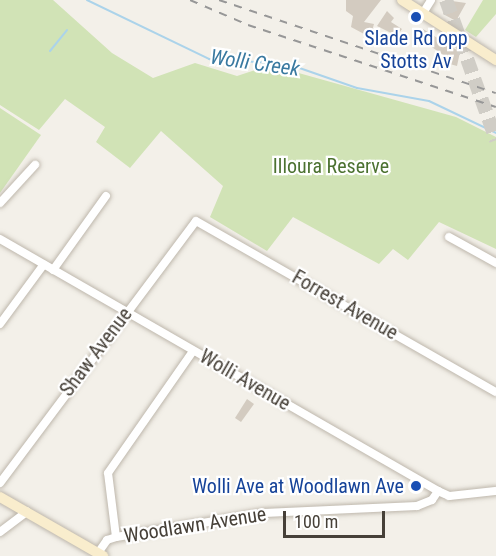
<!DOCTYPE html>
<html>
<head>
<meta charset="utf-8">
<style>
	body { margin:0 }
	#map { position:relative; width:496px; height:556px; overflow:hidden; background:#f3f0e9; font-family:"Roboto Condensed",sans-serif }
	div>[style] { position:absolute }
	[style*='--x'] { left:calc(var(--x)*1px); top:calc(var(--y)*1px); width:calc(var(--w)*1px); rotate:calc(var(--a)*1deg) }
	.green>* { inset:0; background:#d1e3b6 }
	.stream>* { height:2px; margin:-1px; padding:0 1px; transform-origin:1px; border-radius:1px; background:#abd3ea }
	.building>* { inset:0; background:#d3cbc0 }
	.highway-tunnel>* { height:14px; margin-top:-7px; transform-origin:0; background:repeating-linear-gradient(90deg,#d0cdc6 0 14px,transparent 0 21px) }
	.roads { filter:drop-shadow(0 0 2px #beb7ac) drop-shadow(0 0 2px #beb7ac) }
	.street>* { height:8px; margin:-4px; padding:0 4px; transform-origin:4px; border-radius:4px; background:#fff }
	.secondary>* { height:10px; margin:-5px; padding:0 5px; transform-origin:5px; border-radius:5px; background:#f9edcd }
	.rail>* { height:2px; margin-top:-1px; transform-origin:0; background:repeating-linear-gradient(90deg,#979797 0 8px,transparent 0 16px) }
	.dots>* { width:16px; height:16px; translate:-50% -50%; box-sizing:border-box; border:3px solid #fff; border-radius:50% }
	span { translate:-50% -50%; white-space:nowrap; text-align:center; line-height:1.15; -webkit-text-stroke:4.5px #fff; paint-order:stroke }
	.transit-label { font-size:20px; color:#164399 }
	.right { translate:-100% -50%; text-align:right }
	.park-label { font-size:20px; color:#4c7231 }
	.street-label { font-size:20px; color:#464038 }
	.water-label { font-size:21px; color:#3979a0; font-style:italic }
	.scale { position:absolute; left:283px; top:511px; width:102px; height:27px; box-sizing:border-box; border:3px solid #464038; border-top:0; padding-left:8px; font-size:18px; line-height:21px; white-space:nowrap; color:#464038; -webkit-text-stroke:4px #fff; paint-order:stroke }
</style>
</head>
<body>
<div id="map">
	<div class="green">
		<div style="clip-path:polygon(0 0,53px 0,112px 53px,153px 78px,195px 63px,237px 76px,270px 65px,456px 117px,496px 137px,496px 249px,439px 222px,408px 260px,393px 249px,379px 264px,293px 217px,267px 251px,210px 217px,223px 186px,161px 131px,130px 168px,96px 142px,105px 127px,65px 99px,39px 130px,0 105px)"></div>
		<div style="clip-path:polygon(483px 0,496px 0,496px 14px,476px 37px,465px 30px)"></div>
		<div style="clip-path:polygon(0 108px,41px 135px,0 193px)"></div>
	</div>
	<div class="stream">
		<div style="--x:87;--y:0;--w:136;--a:25.8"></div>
		<div style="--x:209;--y:59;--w:79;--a:3.6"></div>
		<div style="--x:288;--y:64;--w:73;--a:19.2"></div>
		<div style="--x:357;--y:88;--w:73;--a:10.2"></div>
		<div style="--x:429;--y:101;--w:74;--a:25.5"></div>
		<div style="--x:50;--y:51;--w:27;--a:-51"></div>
	</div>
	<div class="building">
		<div style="clip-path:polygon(346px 0,381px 0,364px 22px,374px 24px,372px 31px,365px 29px,364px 34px,351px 27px,353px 16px,346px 11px)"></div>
		<div style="clip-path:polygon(445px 0,466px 3px,456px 21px,443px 14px,445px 9px,441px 6px)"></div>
		<div style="clip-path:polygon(387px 11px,394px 18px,391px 22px,402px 29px,397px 36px,377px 26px)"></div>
		<div style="clip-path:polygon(423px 29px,460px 52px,457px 66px,446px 63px,449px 59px,426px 43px,423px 46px,417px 42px)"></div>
		<div style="clip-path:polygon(247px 399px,254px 404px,241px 422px,235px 418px)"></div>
	</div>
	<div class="highway-tunnel">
		<div style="--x:446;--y:0;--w:149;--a:70.3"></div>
	</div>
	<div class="roads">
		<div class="street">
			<div style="--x:423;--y:13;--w:15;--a:-58"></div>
			<div style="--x:0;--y:203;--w:52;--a:-47.4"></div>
			<div style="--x:449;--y:237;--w:54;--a:29"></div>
			<div style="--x:0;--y:239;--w:505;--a:29.91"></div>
			<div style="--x:438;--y:491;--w:12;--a:24"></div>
			<div style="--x:449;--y:496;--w:47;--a:-6.1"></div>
			<div style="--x:53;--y:270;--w:91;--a:-54.4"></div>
			<div style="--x:0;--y:324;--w:74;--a:-53.7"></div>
			<div style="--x:0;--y:483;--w:327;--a:-53.2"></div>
			<div style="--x:196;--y:221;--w:345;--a:29.7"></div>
			<div style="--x:0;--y:532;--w:34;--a:-37"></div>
			<div style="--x:116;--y:537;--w:64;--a:-97.1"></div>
			<div style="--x:108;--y:473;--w:149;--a:-55.1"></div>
			<div style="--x:98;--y:553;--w:16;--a:-55"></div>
			<div style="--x:107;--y:540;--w:9;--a:-18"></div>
			<div style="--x:116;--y:537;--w:150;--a:-9.2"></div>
			<div style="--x:264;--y:513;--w:153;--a:-2.6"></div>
			<div style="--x:417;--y:506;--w:16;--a:-22"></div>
			<div style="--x:432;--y:500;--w:11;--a:-56"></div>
		</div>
		<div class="secondary">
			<div style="--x:402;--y:0;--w:112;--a:32.6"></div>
			<div style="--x:0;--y:497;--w:119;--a:29.8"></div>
		</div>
	</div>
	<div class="rail">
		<div style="--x:190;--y:0;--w:63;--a:23.3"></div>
		<div style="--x:248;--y:25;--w:261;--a:18.3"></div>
		<div style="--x:219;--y:0;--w:292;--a:18.6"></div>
	</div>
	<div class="dots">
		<div style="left:416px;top:17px;background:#1a4fb4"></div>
		<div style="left:416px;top:486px;background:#1a4fb4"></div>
	</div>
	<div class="transit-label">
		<span style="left:416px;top:50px">Slade Rd opp<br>Stotts Av</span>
		<span class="right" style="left:404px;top:486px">Wolli Ave at Woodlawn Ave</span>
	</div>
	<div class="park-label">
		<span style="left:331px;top:166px">Illoura Reserve</span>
	</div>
	<div class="street-label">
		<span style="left:345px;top:305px;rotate:30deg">Forrest Avenue</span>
		<span style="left:96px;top:352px;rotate:-53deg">Shaw Avenue</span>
		<span style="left:245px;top:380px;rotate:30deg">Wolli Avenue</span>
		<span style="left:195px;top:525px;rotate:-9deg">Woodlawn Avenue</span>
	</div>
	<div class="water-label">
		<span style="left:255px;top:63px;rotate:8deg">Wolli Creek</span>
	</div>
	<div class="scale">100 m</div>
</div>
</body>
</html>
